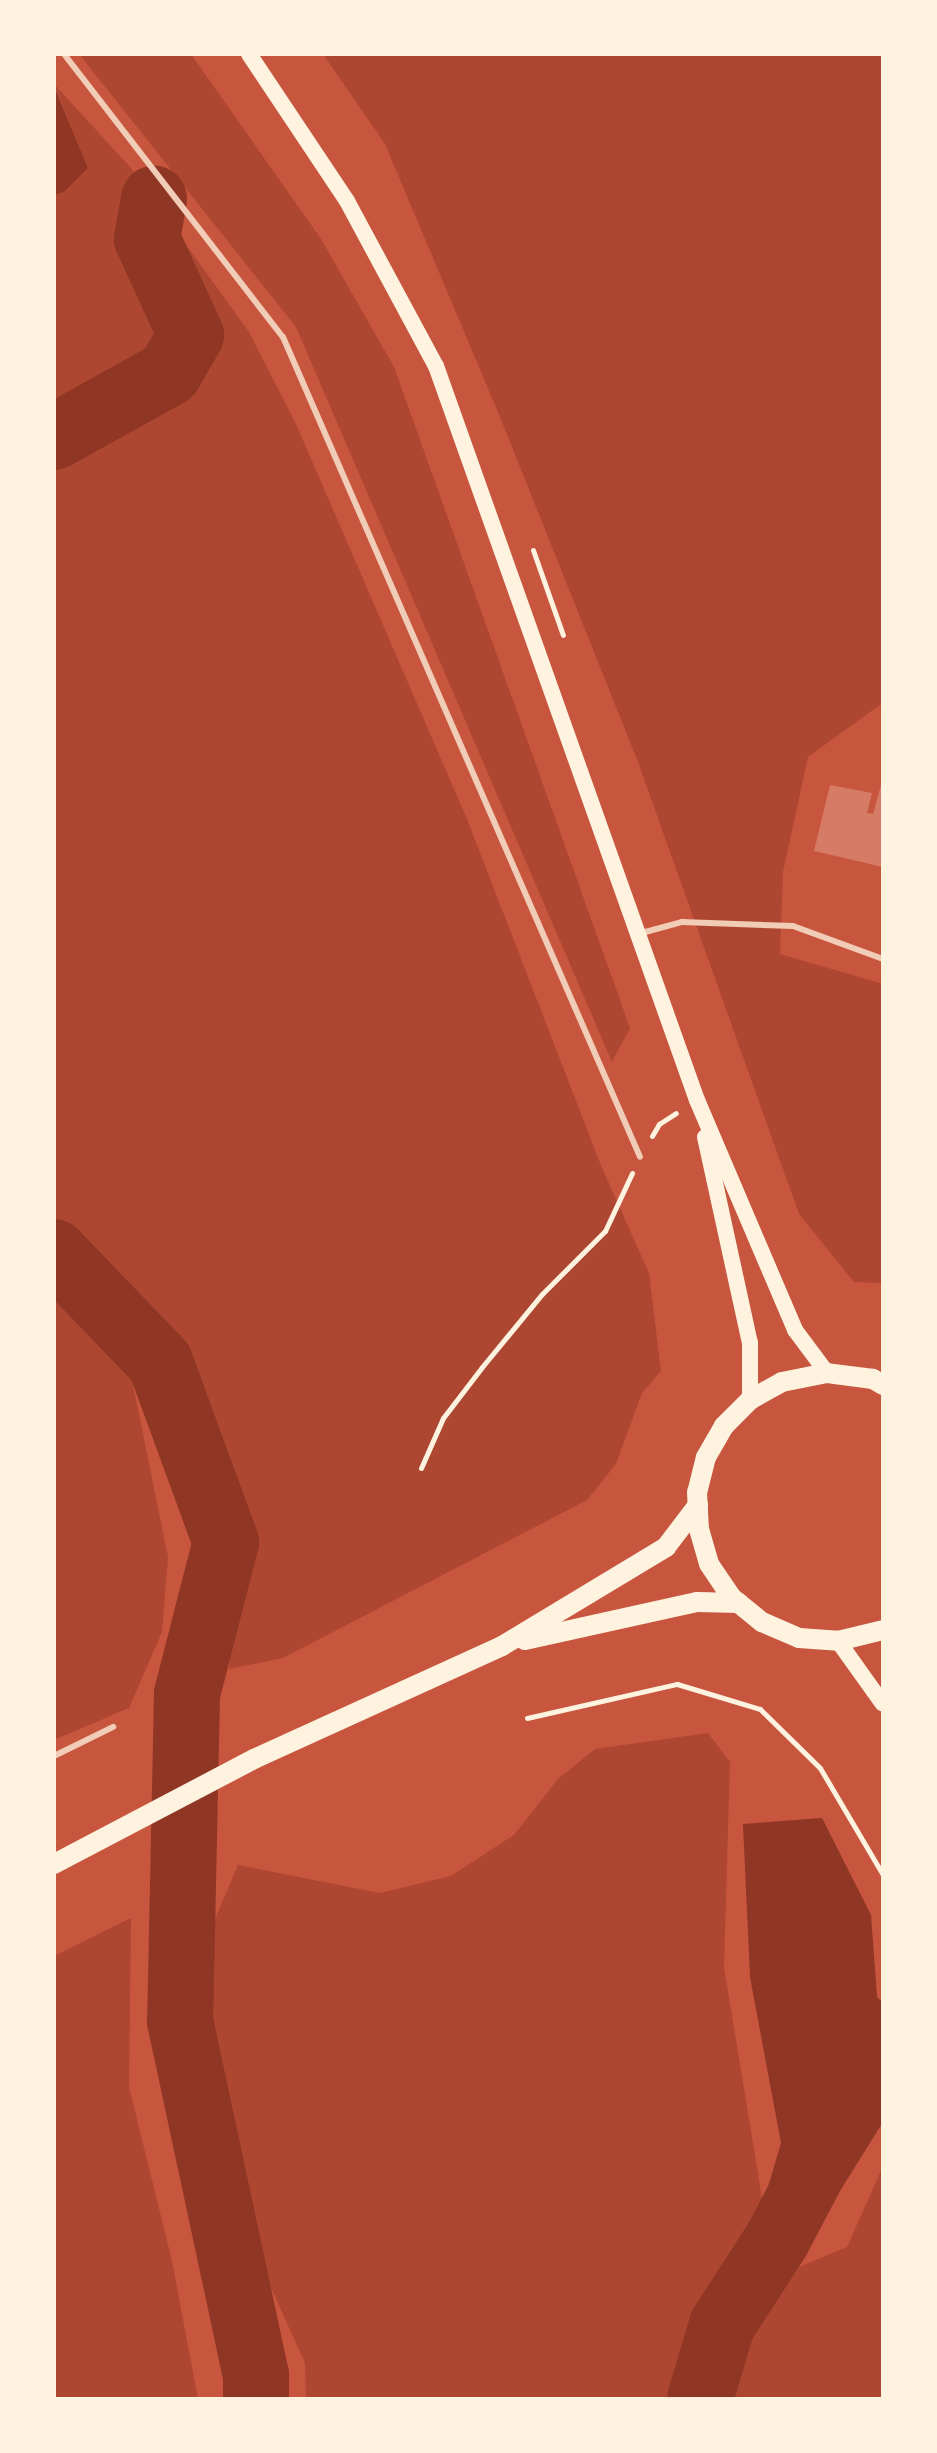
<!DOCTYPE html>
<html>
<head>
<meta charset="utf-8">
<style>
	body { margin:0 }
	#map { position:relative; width:937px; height:2453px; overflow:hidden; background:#c8553d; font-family:"Nunito Sans",sans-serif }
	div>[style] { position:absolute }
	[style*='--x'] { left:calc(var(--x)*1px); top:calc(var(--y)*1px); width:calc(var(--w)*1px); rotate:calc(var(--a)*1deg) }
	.green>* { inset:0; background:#ae4732 }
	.water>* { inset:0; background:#8f3625 }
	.river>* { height:66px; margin:-33px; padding:0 33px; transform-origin:33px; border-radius:33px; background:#8f3625 }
	.building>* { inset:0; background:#d67c66 }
	.path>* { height:5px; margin:-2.5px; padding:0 2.5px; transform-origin:2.5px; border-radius:2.5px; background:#fff3e0 }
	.service>* { height:6px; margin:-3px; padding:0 3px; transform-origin:3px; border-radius:3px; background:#f1ccb7 }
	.secondary>* { height:16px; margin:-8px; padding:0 8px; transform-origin:8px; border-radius:8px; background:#fff3e0 }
	.primary>* { height:20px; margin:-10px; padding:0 10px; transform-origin:10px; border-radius:10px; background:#fff3e0 }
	span { translate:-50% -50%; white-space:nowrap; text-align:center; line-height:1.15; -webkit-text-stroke:6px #fff3e0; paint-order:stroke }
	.frame { position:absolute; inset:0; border:56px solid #fff3e0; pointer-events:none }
</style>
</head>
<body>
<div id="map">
	<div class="green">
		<div style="clip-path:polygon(79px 54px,191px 54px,321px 239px,394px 367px,630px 1028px,612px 1062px,296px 327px)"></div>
		<div style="clip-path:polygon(323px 54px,883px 54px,883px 695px,881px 704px,808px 757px,783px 872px,780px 954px,883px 984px,883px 1283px,854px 1282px,799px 1214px,638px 762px,500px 417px,385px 144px)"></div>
		<div style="clip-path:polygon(54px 84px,130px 167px,249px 332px,296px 424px,467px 819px,602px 1168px,649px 1273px,661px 1371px,642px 1393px,616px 1464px,587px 1500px,283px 1658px,229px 1669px,238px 1540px,172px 1354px,54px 1223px,54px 195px,64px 192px,88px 168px)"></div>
		<div style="clip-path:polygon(54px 1287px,129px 1365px,168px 1557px,162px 1632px,129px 1708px,54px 1740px)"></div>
		<div style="clip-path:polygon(708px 1733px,730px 1762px,724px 1967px,775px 2277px,847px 2247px,883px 2166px,883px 2399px,306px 2399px,305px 2363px,245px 2230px,208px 2022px,215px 1919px,238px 1865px,380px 1893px,451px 1876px,514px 1835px,558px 1779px,595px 1749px)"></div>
		<div style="clip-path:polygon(131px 1918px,129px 2087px,172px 2261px,198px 2399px,54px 2399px,54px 1956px)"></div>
	</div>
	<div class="water">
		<div style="clip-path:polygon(54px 86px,88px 168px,64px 192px,54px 195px)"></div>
		<div style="clip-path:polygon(822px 1818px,871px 1915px,877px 1997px,883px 2003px,883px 2122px,800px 2255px,756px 2228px,781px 2143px,750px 1977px,743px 1824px)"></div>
	</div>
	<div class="river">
		<div style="--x:54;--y:437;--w:132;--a:-29.1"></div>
		<div style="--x:169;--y:373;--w:44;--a:-59.9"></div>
		<div style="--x:191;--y:335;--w:106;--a:-114.6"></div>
		<div style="--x:147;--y:239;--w:41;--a:-80.1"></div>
		<div style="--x:54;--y:1252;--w:153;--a:46.1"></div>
		<div style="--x:160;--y:1362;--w:192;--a:69.9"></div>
		<div style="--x:226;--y:1542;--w:157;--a:104.4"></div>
		<div style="--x:187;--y:1694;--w:327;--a:91.2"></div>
		<div style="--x:180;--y:2021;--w:362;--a:77.9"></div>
		<div style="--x:256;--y:2375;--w:24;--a:90"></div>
		<div style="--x:700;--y:2399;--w:77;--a:-73.4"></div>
		<div style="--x:722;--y:2325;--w:101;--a:-57.1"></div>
		<div style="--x:777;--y:2240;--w:90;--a:-62.3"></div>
	</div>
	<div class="building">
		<div style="clip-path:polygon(883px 778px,883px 867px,814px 851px,830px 785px,872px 793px,867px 813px,873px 814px)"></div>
	</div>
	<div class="path">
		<div style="--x:533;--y:550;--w:90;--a:70.6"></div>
		<div style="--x:652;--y:1136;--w:14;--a:-60"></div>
		<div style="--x:659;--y:1124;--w:20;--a:-33"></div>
		<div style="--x:421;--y:1468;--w:55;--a:-66.3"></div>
		<div style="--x:443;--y:1418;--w:64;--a:-52.6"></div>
		<div style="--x:482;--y:1367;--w:94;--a:-50.6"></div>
		<div style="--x:542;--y:1294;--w:89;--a:-45"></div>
		<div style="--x:605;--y:1231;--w:64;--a:-65"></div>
		<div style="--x:527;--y:1718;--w:154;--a:-12.8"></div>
		<div style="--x:677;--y:1684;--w:87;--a:16.8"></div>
		<div style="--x:760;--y:1709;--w:84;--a:44.5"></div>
		<div style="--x:820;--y:1768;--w:124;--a:59.5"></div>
	</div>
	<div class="service">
		<div style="--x:64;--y:54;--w:358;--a:52.3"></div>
		<div style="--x:283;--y:337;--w:894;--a:66.47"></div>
		<div style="--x:638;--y:934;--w:46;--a:-15.3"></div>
		<div style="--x:682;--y:922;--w:111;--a:2.1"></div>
		<div style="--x:793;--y:926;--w:96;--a:20.1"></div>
		<div style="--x:54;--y:1756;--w:66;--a:-26.2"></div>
	</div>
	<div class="secondary">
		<div style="--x:249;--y:54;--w:177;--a:56.3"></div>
		<div style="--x:347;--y:201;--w:187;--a:61.7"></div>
		<div style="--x:436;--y:366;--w:779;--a:70.43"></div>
		<div style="--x:697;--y:1100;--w:250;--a:66.9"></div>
		<div style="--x:795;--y:1330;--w:54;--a:53.3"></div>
		<div style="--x:705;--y:1137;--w:211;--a:77.7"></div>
		<div style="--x:750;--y:1343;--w:57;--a:90"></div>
		<div style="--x:838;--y:1641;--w:77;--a:54.5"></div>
	</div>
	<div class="primary">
		<div style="--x:883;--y:1385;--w:12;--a:-149"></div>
		<div style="--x:873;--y:1379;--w:46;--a:-172.6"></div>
		<div style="--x:827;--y:1373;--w:46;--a:168.7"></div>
		<div style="--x:782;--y:1382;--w:37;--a:151"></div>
		<div style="--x:750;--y:1400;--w:37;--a:135"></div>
		<div style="--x:724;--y:1426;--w:36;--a:120"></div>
		<div style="--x:706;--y:1457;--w:36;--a:104"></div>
		<div style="--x:697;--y:1492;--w:37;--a:87"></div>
		<div style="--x:699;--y:1529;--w:36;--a:74"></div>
		<div style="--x:709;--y:1564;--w:40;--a:56"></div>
		<div style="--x:731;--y:1597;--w:40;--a:39"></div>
		<div style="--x:762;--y:1622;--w:40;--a:23.4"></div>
		<div style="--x:799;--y:1638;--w:39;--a:4"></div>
		<div style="--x:838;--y:1641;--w:46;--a:-13.7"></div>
		<div style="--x:525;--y:1640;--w:176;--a:-12.5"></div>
		<div style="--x:697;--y:1602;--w:42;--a:1.4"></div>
		<div style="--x:54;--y:1864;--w:226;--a:-27.7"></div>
		<div style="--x:254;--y:1759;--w:273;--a:-24.5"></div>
		<div style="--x:502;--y:1646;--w:192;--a:-31.1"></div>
		<div style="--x:666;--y:1547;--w:53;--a:-52.7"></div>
	</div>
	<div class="frame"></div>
</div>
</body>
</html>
